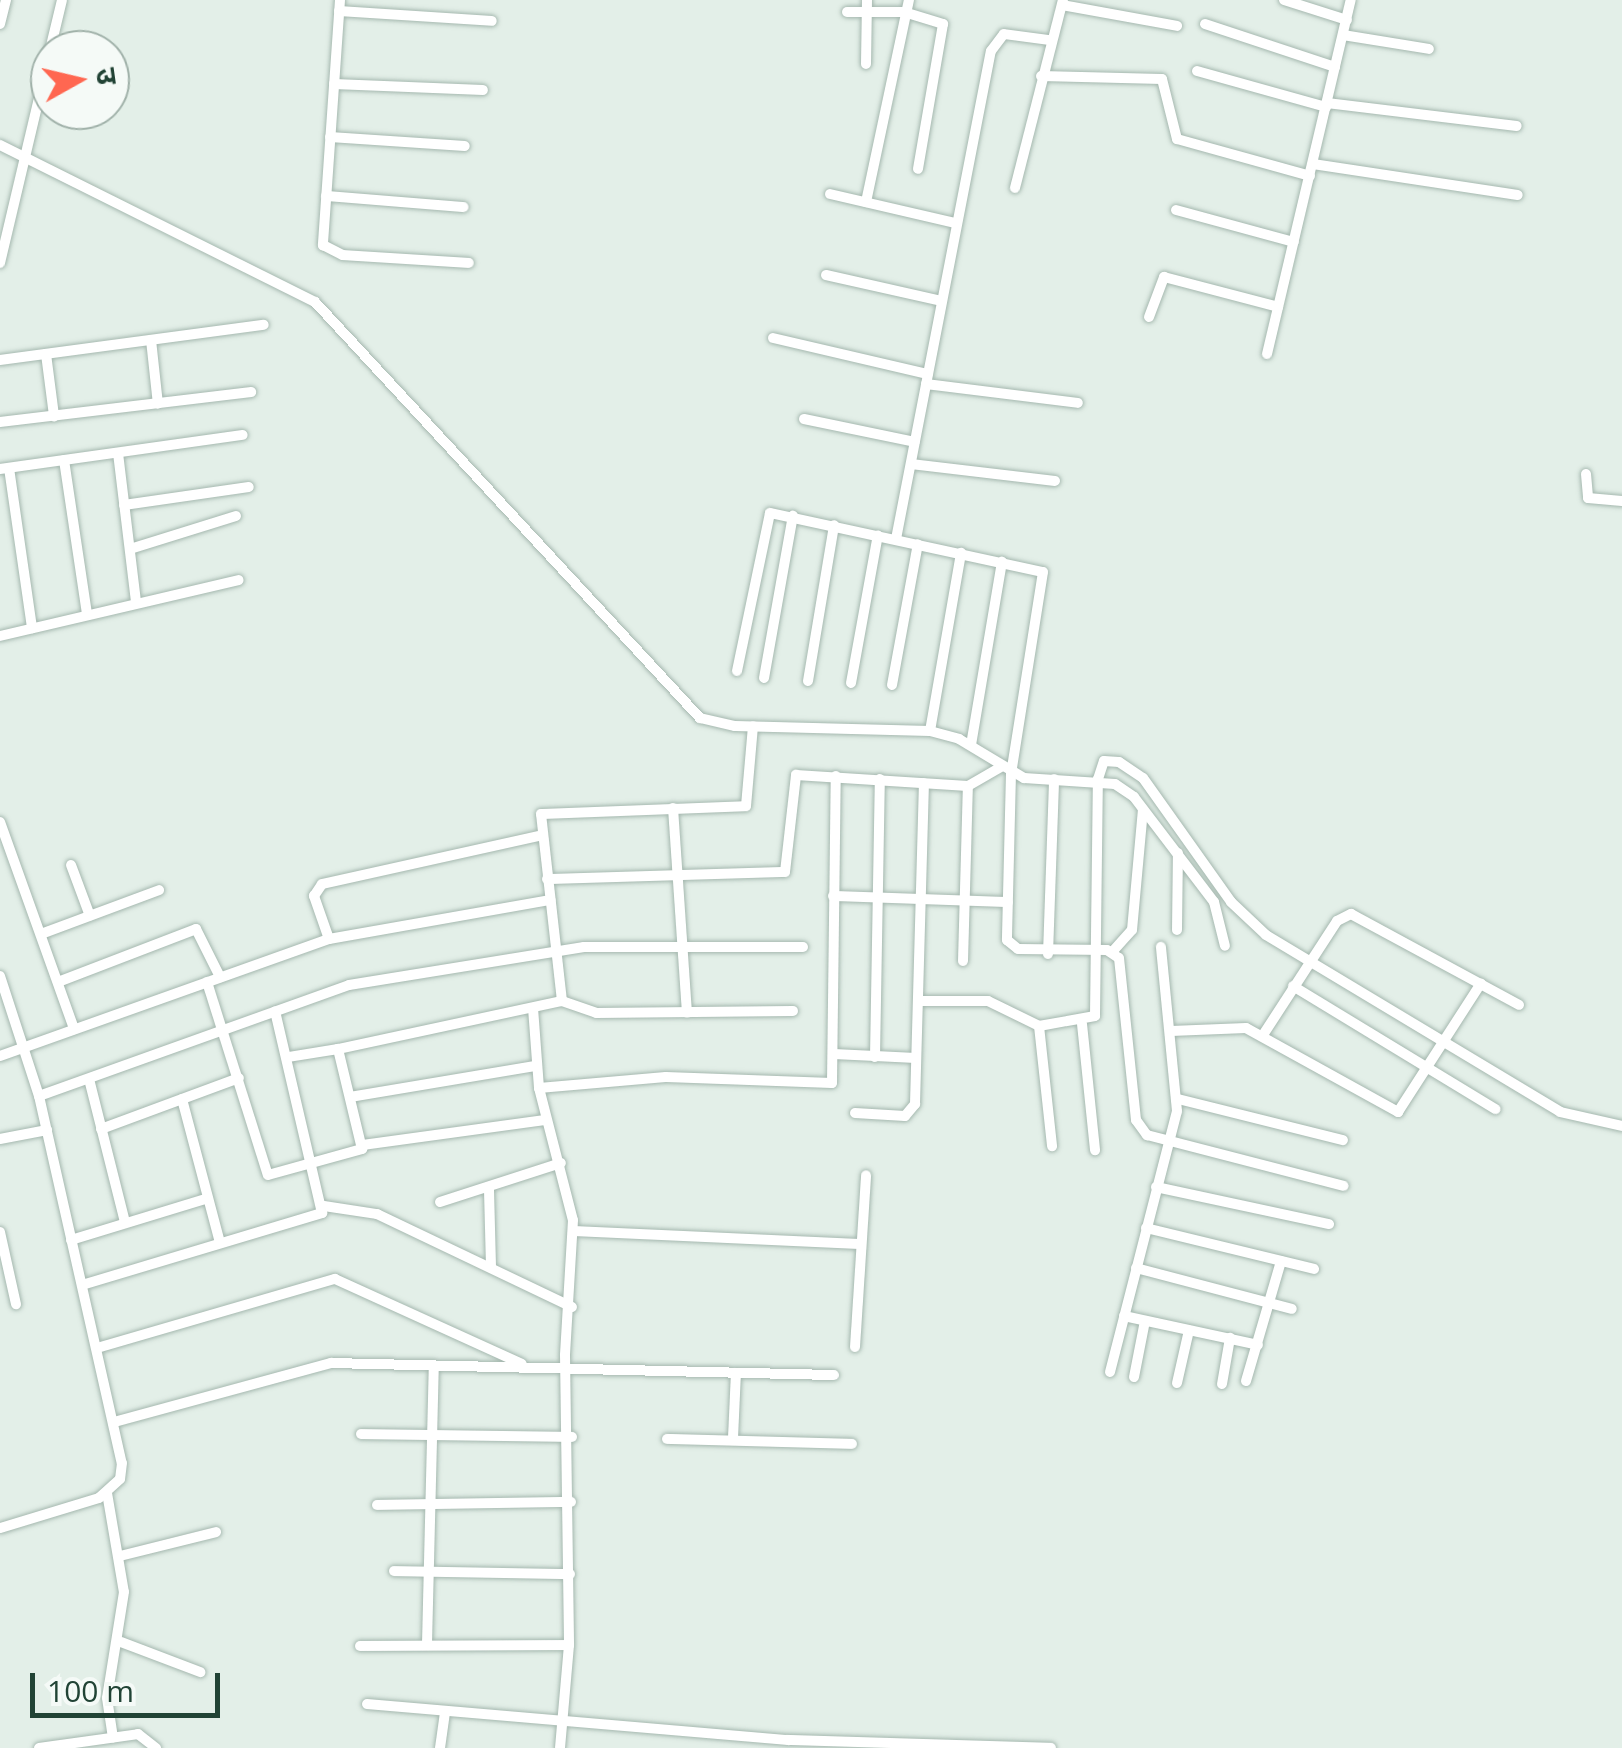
<!DOCTYPE html>
<html>
<head>
<meta charset="utf-8">
<style>
	body { margin:0 }
	#map { position:relative; width:1622px; height:1748px; overflow:hidden; background:#e3efe8; font-family:"Open Sans","Noto Sans Devanagari",sans-serif }
	div>[style] { position:absolute }
	[style*='--x'] { left:calc(var(--x)*1px); top:calc(var(--y)*1px); width:calc(var(--w)*1px); rotate:calc(var(--a)*1deg) }
	.roads { filter:drop-shadow(0 0 2px #a5b8af) drop-shadow(0 0 2px #a5b8af) }
	.minor>* { height:10px; margin:-5px; padding:0 5px; transform-origin:5px; border-radius:5px; background:#fff }
	span { translate:-50% -50%; white-space:nowrap; text-align:center; line-height:1.15; -webkit-text-stroke:9px #f5faf7; paint-order:stroke }
	.north { position:absolute; left:30px; top:30px; width:100px; height:100px; box-sizing:border-box; background:#f5faf7; border:2px solid #a0b1a9; border-radius:50%; rotate:82deg; font-size:28px; font-weight:700; line-height:40px; text-align:center; color:#214335 }
	.north::after { content:''; display:block; margin:auto; width:35px; height:45px; background:#ff6751; clip-path:polygon(50% 0,100% 100%,50% 72%,0 100%) }
	.scale { position:absolute; left:30px; top:1673px; width:190px; height:45px; box-sizing:border-box; border:5px solid #214335; border-top:0; padding-left:12px; font-size:30px; line-height:35px; white-space:nowrap; color:#214335; -webkit-text-stroke:8px #f5faf7; paint-order:stroke }
</style>
</head>
<body>
<div id="map">
	<div class="roads">
		<div class="minor">
			<div style="--x:340;--y:0;--w:246;--a:94"></div>
			<div style="--x:323;--y:245;--w:22;--a:27"></div>
			<div style="--x:343;--y:255;--w:126;--a:3.6"></div>
			<div style="--x:1284;--y:0;--w:66;--a:17.6"></div>
			<div style="--x:1062;--y:5;--w:117;--a:10.3"></div>
			<div style="--x:339;--y:11;--w:153;--a:3.7"></div>
			<div style="--x:847;--y:12;--w:57;--a:0"></div>
			<div style="--x:904;--y:12;--w:41;--a:17.1"></div>
			<div style="--x:943;--y:24;--w:147;--a:99.8"></div>
			<div style="--x:0;--y:24;--w:25;--a:-76"></div>
			<div style="--x:1205;--y:24;--w:137;--a:18.3"></div>
			<div style="--x:1343;--y:35;--w:87;--a:9.2"></div>
			<div style="--x:50;--y:50;--w:51;--a:-76.5"></div>
			<div style="--x:866;--y:64;--w:64;--a:-89.1"></div>
			<div style="--x:1197;--y:71;--w:134;--a:15.6"></div>
			<div style="--x:1041;--y:76;--w:121;--a:1.4"></div>
			<div style="--x:1162;--y:79;--w:62;--a:76"></div>
			<div style="--x:1177;--y:139;--w:138;--a:15.5"></div>
			<div style="--x:334;--y:84;--w:149;--a:2.3"></div>
			<div style="--x:1327;--y:103;--w:191;--a:6.9"></div>
			<div style="--x:330;--y:137;--w:135;--a:3.8"></div>
			<div style="--x:0;--y:145;--w:352;--a:26.5"></div>
			<div style="--x:315;--y:302;--w:567;--a:47.22"></div>
			<div style="--x:700;--y:718;--w:36;--a:13"></div>
			<div style="--x:735;--y:726;--w:195;--a:1.5"></div>
			<div style="--x:930;--y:731;--w:30;--a:15"></div>
			<div style="--x:959;--y:739;--w:76;--a:31"></div>
			<div style="--x:1024;--y:778;--w:91;--a:3.8"></div>
			<div style="--x:1115;--y:784;--w:23;--a:34"></div>
			<div style="--x:1134;--y:797;--w:132;--a:52.7"></div>
			<div style="--x:1214;--y:902;--w:45;--a:76"></div>
			<div style="--x:1313;--y:164;--w:207;--a:8.6"></div>
			<div style="--x:1015;--y:188;--w:194;--a:-75.7"></div>
			<div style="--x:830;--y:194;--w:129;--a:13"></div>
			<div style="--x:326;--y:196;--w:138;--a:4.6"></div>
			<div style="--x:866;--y:202;--w:207;--a:-78"></div>
			<div style="--x:1176;--y:210;--w:122;--a:15.2"></div>
			<div style="--x:0;--y:263;--w:217;--a:-76.7"></div>
			<div style="--x:826;--y:275;--w:118;--a:12.7"></div>
			<div style="--x:1149;--y:317;--w:43;--a:-69.4"></div>
			<div style="--x:1164;--y:277;--w:118;--a:14.7"></div>
			<div style="--x:773;--y:338;--w:159;--a:13.1"></div>
			<div style="--x:151;--y:340;--w:64;--a:83.8"></div>
			<div style="--x:46;--y:354;--w:63;--a:82.6"></div>
			<div style="--x:1267;--y:354;--w:364;--a:-76.7"></div>
			<div style="--x:0;--y:360;--w:266;--a:-7.6"></div>
			<div style="--x:926;--y:384;--w:153;--a:7.1"></div>
			<div style="--x:804;--y:419;--w:113;--a:11.7"></div>
			<div style="--x:0;--y:422;--w:253;--a:-6.8"></div>
			<div style="--x:118;--y:453;--w:150;--a:83.1"></div>
			<div style="--x:64;--y:460;--w:156;--a:81.5"></div>
			<div style="--x:911;--y:464;--w:145;--a:6.7"></div>
			<div style="--x:9;--y:468;--w:162;--a:81.8"></div>
			<div style="--x:0;--y:469;--w:245;--a:-8"></div>
			<div style="--x:1586;--y:474;--w:24;--a:85"></div>
			<div style="--x:1588;--y:498;--w:34;--a:5"></div>
			<div style="--x:124;--y:505;--w:126;--a:-8.2"></div>
			<div style="--x:896;--y:539;--w:497;--a:-79"></div>
			<div style="--x:991;--y:51;--w:21;--a:-53"></div>
			<div style="--x:1004;--y:34;--w:45;--a:7.6"></div>
			<div style="--x:130;--y:549;--w:111;--a:-17.3"></div>
			<div style="--x:0;--y:636;--w:245;--a:-13.2"></div>
			<div style="--x:737;--y:671;--w:161;--a:-78.2"></div>
			<div style="--x:770;--y:513;--w:279;--a:12.2"></div>
			<div style="--x:1043;--y:572;--w:204;--a:99"></div>
			<div style="--x:1011;--y:773;--w:167;--a:91.4"></div>
			<div style="--x:1007;--y:940;--w:14;--a:39"></div>
			<div style="--x:1018;--y:949;--w:89;--a:0.6"></div>
			<div style="--x:1107;--y:950;--w:14;--a:34"></div>
			<div style="--x:1119;--y:958;--w:163;--a:84"></div>
			<div style="--x:1136;--y:1120;--w:19;--a:54"></div>
			<div style="--x:1147;--y:1135;--w:203;--a:14.5"></div>
			<div style="--x:764;--y:678;--w:165;--a:-79.9"></div>
			<div style="--x:808;--y:681;--w:158;--a:-80.5"></div>
			<div style="--x:851;--y:683;--w:150;--a:-79.7"></div>
			<div style="--x:892;--y:685;--w:143;--a:-79.6"></div>
			<div style="--x:930;--y:731;--w:181;--a:-80.1"></div>
			<div style="--x:971;--y:745;--w:186;--a:-80.4"></div>
			<div style="--x:673;--y:808;--w:205;--a:86.1"></div>
			<div style="--x:0;--y:822;--w:220;--a:70.3"></div>
			<div style="--x:71;--y:865;--w:54;--a:69.6"></div>
			<div style="--x:547;--y:879;--w:238;--a:-1.7"></div>
			<div style="--x:785;--y:872;--w:98;--a:-83.5"></div>
			<div style="--x:796;--y:775;--w:172;--a:3.7"></div>
			<div style="--x:968;--y:786;--w:39;--a:-30"></div>
			<div style="--x:833;--y:896;--w:175;--a:2"></div>
			<div style="--x:1177;--y:930;--w:77;--a:-89.3"></div>
			<div style="--x:41;--y:934;--w:126;--a:-20.4"></div>
			<div style="--x:329;--y:939;--w:46;--a:-109.2"></div>
			<div style="--x:314;--y:896;--w:14;--a:-56"></div>
			<div style="--x:322;--y:884;--w:222;--a:-12.5"></div>
			<div style="--x:1113;--y:951;--w:28;--a:-48"></div>
			<div style="--x:1132;--y:930;--w:121;--a:-84.8"></div>
			<div style="--x:1048;--y:954;--w:175;--a:-88"></div>
			<div style="--x:963;--y:961;--w:175;--a:-88.4"></div>
			<div style="--x:0;--y:976;--w:126;--a:72"></div>
			<div style="--x:39;--y:1096;--w:376;--a:77.3"></div>
			<div style="--x:122;--y:1463;--w:16;--a:97"></div>
			<div style="--x:120;--y:1479;--w:28;--a:138"></div>
			<div style="--x:99;--y:1498;--w:103;--a:163.1"></div>
			<div style="--x:58;--y:982;--w:148;--a:-21"></div>
			<div style="--x:196;--y:929;--w:54;--a:63.4"></div>
			<div style="--x:207;--y:982;--w:202;--a:72.5"></div>
			<div style="--x:268;--y:1175;--w:98;--a:-15.5"></div>
			<div style="--x:362;--y:1149;--w:103;--a:-103.5"></div>
			<div style="--x:338;--y:1049;--w:51;--a:170.9"></div>
			<div style="--x:1293;--y:986;--w:237;--a:31.3"></div>
			<div style="--x:562;--y:1001;--w:36;--a:19"></div>
			<div style="--x:596;--y:1013;--w:197;--a:-0.6"></div>
			<div style="--x:919;--y:1001;--w:69;--a:0"></div>
			<div style="--x:988;--y:1001;--w:57;--a:26.1"></div>
			<div style="--x:1039;--y:1026;--w:57;--a:-10.1"></div>
			<div style="--x:1095;--y:1016;--w:237;--a:-89.3"></div>
			<div style="--x:1098;--y:779;--w:19;--a:-72"></div>
			<div style="--x:1104;--y:761;--w:15;--a:4"></div>
			<div style="--x:1119;--y:762;--w:29;--a:34"></div>
			<div style="--x:1143;--y:778;--w:152;--a:54.6"></div>
			<div style="--x:1231;--y:902;--w:48;--a:43.3"></div>
			<div style="--x:1266;--y:935;--w:343;--a:31"></div>
			<div style="--x:1560;--y:1112;--w:64;--a:12.7"></div>
			<div style="--x:533;--y:1008;--w:80;--a:85.7"></div>
			<div style="--x:539;--y:1088;--w:136;--a:75.6"></div>
			<div style="--x:573;--y:1220;--w:135;--a:93.4"></div>
			<div style="--x:565;--y:1355;--w:290;--a:89.2"></div>
			<div style="--x:569;--y:1645;--w:103;--a:95"></div>
			<div style="--x:1082;--y:1024;--w:127;--a:84.1"></div>
			<div style="--x:1039;--y:1026;--w:121;--a:83.8"></div>
			<div style="--x:1171;--y:1031;--w:75;--a:-2.3"></div>
			<div style="--x:1246;--y:1028;--w:174;--a:28.9"></div>
			<div style="--x:1398;--y:1112;--w:153;--a:-57.2"></div>
			<div style="--x:1263;--y:1035;--w:136;--a:-57"></div>
			<div style="--x:1337;--y:921;--w:16;--a:-27"></div>
			<div style="--x:1351;--y:914;--w:191;--a:28.4"></div>
			<div style="--x:338;--y:1049;--w:229;--a:-12.1"></div>
			<div style="--x:562;--y:1001;--w:188;--a:-96.4"></div>
			<div style="--x:541;--y:814;--w:205;--a:-2.2"></div>
			<div style="--x:746;--y:806;--w:80;--a:-85"></div>
			<div style="--x:834;--y:1054;--w:82;--a:2.8"></div>
			<div style="--x:0;--y:1056;--w:349;--a:-19.6"></div>
			<div style="--x:329;--y:939;--w:225;--a:-10"></div>
			<div style="--x:875;--y:1057;--w:278;--a:-89"></div>
			<div style="--x:89;--y:1079;--w:147;--a:75.9"></div>
			<div style="--x:539;--y:1088;--w:127;--a:-5"></div>
			<div style="--x:666;--y:1077;--w:166;--a:2.1"></div>
			<div style="--x:832;--y:1083;--w:307;--a:-89.3"></div>
			<div style="--x:39;--y:1096;--w:329;--a:-19.7"></div>
			<div style="--x:349;--y:985;--w:238;--a:-9.2"></div>
			<div style="--x:584;--y:947;--w:219;--a:0"></div>
			<div style="--x:350;--y:1097;--w:189;--a:-9.5"></div>
			<div style="--x:182;--y:1099;--w:149;--a:75.2"></div>
			<div style="--x:1178;--y:1099;--w:170;--a:14"></div>
			<div style="--x:855;--y:1113;--w:50;--a:3.4"></div>
			<div style="--x:905;--y:1116;--w:16;--a:-50"></div>
			<div style="--x:915;--y:1104;--w:321;--a:-88.4"></div>
			<div style="--x:101;--y:1129;--w:147;--a:-20.3"></div>
			<div style="--x:0;--y:1139;--w:48;--a:-10.8"></div>
			<div style="--x:362;--y:1145;--w:185;--a:-7.8"></div>
			<div style="--x:1156;--y:1187;--w:177;--a:12.1"></div>
			<div style="--x:489;--y:1190;--w:78;--a:88.5"></div>
			<div style="--x:440;--y:1202;--w:127;--a:-17.9"></div>
			<div style="--x:324;--y:1206;--w:54;--a:8.6"></div>
			<div style="--x:377;--y:1214;--w:216;--a:25.5"></div>
			<div style="--x:1146;--y:1228;--w:173;--a:13.7"></div>
			<div style="--x:573;--y:1231;--w:287;--a:2.6"></div>
			<div style="--x:0;--y:1232;--w:74;--a:77.5"></div>
			<div style="--x:71;--y:1240;--w:143;--a:-17"></div>
			<div style="--x:1136;--y:1268;--w:161;--a:14.7"></div>
			<div style="--x:82;--y:1285;--w:251;--a:-16.7"></div>
			<div style="--x:322;--y:1213;--w:207;--a:-103.1"></div>
			<div style="--x:1124;--y:1316;--w:137;--a:12.2"></div>
			<div style="--x:855;--y:1347;--w:172;--a:-86.3"></div>
			<div style="--x:97;--y:1348;--w:248;--a:-16.2"></div>
			<div style="--x:335;--y:1279;--w:205;--a:24.4"></div>
			<div style="--x:1110;--y:1372;--w:269;--a:-75.6"></div>
			<div style="--x:1177;--y:1111;--w:165;--a:-95.6"></div>
			<div style="--x:1134;--y:1377;--w:57;--a:-78.9"></div>
			<div style="--x:1246;--y:1381;--w:125;--a:-73.7"></div>
			<div style="--x:1177;--y:1383;--w:54;--a:-77.2"></div>
			<div style="--x:1222;--y:1384;--w:47;--a:-80.1"></div>
			<div style="--x:114;--y:1422;--w:225;--a:-15.2"></div>
			<div style="--x:331;--y:1363;--w:503;--a:1.37"></div>
			<div style="--x:361;--y:1434;--w:211;--a:0.8"></div>
			<div style="--x:733;--y:1438;--w:65;--a:-87.4"></div>
			<div style="--x:667;--y:1439;--w:185;--a:1.5"></div>
			<div style="--x:107;--y:1493;--w:100;--a:80.3"></div>
			<div style="--x:124;--y:1592;--w:107;--a:99.1"></div>
			<div style="--x:107;--y:1698;--w:40;--a:81.5"></div>
			<div style="--x:377;--y:1505;--w:194;--a:-0.9"></div>
			<div style="--x:120;--y:1556;--w:99;--a:-14"></div>
			<div style="--x:394;--y:1571;--w:176;--a:1"></div>
			<div style="--x:121;--y:1642;--w:85;--a:20.8"></div>
			<div style="--x:427;--y:1644;--w:278;--a:-88.6"></div>
			<div style="--x:360;--y:1646;--w:209;--a:-0.3"></div>
			<div style="--x:367;--y:1704;--w:423;--a:4.9"></div>
			<div style="--x:788;--y:1740;--w:263;--a:1.7"></div>
			<div style="--x:39;--y:1748;--w:100;--a:-8"></div>
			<div style="--x:138;--y:1734;--w:23;--a:38"></div>
			<div style="--x:440;--y:1748;--w:37;--a:-82"></div>
		</div>
	</div>
	<div class="north">उ</div>
	<div class="scale">100 m</div>
</div>
</body>
</html>
